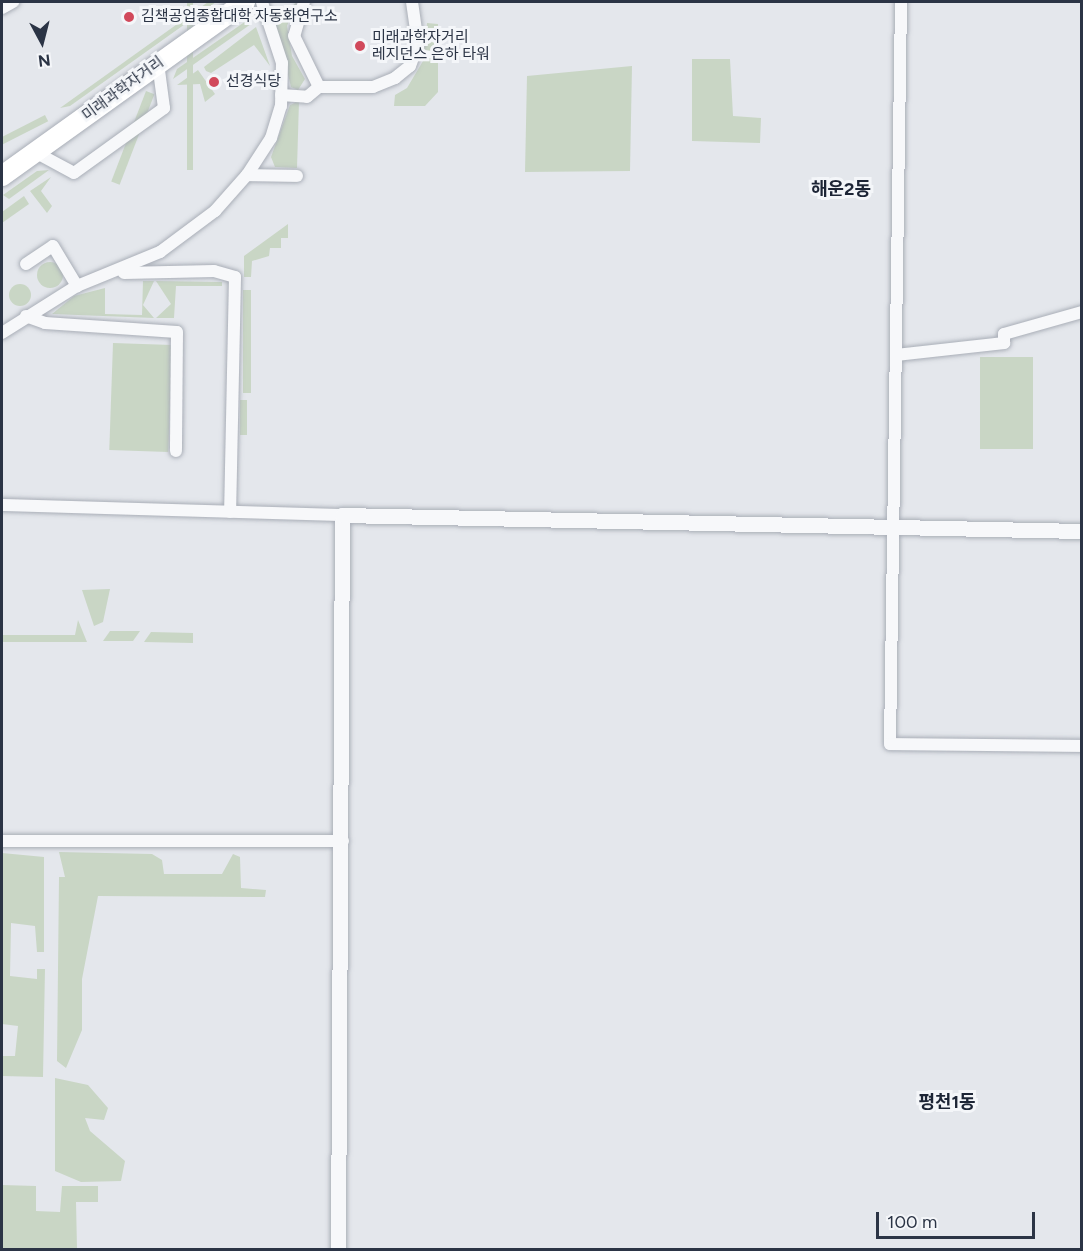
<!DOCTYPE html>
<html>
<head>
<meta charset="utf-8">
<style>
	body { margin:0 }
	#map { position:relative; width:1083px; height:1251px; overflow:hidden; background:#e4e7ec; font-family:Figtree,"Noto Sans KR",sans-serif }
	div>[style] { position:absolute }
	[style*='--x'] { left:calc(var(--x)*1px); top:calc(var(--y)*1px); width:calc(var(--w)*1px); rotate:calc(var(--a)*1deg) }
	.green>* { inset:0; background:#c9d6c5; transform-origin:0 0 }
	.round { border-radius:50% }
	.roads { filter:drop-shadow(0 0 2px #a9aeb7) drop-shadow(0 0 2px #a9aeb7) }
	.minor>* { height:12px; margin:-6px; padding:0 6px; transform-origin:6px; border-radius:6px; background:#f7f8fa }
	.tertiary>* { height:15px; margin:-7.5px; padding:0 7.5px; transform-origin:7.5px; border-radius:7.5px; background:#f7f8fa }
	.primary>* { height:20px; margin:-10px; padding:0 10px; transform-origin:10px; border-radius:10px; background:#fff }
	.dots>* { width:16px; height:16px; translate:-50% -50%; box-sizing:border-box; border:3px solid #f4f6f9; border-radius:50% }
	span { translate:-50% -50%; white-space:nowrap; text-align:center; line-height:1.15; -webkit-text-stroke:6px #f4f6f9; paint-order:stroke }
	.poi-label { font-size:15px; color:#2b3445 }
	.left { translate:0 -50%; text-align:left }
	.street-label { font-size:15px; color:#2b3445 }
	.quarter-label { font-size:18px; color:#1d2536; font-weight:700 }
	.frame { position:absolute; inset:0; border:3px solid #2b3445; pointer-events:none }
	.north { position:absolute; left:12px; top:12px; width:60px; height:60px; -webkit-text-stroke:4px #f4f6f9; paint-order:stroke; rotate:173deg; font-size:16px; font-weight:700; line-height:24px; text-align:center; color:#2b3445 }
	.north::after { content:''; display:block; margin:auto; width:21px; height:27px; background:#2b3445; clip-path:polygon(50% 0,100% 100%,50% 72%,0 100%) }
	.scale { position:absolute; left:876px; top:1212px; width:159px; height:27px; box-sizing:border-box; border:3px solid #2b3445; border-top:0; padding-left:8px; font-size:18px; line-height:21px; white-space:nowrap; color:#2b3445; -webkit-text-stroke:4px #f4f6f9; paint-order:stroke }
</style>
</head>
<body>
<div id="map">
	<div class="green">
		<div style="left:187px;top:2px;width:6px;height:168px"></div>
		<div style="clip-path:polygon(208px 2px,216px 2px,70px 106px,60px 108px)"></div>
		<div style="clip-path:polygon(297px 2px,287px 26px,292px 56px,305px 79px,298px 90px,291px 87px,275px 21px)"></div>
		<div style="clip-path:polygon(246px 21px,251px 24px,173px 79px,177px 69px)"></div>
		<div style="clip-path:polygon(427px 23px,438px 24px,438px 92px,425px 106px,394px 106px,395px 95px,407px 88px,423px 61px)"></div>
		<div style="clip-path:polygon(256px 27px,270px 66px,254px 45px,211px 73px,206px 71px,204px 67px)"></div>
		<div style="clip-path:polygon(692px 59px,730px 59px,733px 116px,761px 118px,760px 143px,692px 141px)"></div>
		<div style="clip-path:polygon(632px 66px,630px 171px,525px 172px,527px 76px)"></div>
		<div style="clip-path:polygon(198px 70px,215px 94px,205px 102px,200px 84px,177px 85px)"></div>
		<div style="left:146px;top:91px;width:9px;height:97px;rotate:21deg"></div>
		<div style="clip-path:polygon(299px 101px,297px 168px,275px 167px,271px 157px,290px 105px)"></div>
		<div style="left:45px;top:115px;width:7px;height:53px;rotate:63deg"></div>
		<div style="clip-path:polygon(49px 170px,9px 199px,3px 195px,37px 171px)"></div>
		<div style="clip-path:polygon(51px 177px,41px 191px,52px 206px,47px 213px,30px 191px)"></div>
		<div style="clip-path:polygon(24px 196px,29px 204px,2px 223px,2px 212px)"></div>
		<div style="clip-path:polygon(288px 224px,288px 238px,281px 238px,281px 248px,270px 248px,269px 256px,252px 261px,251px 277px,244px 277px,244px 256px)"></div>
		<div class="round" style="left:37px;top:262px;width:26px;height:26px"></div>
		<div style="clip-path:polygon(143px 281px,154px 281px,143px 305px,154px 318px,52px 314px,74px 296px,105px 288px,105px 314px,142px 315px)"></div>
		<div style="clip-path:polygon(156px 281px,222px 282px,222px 286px,176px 286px,174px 318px,156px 318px,171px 304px)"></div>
		<div class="round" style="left:9px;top:284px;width:22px;height:22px"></div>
		<div style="left:243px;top:290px;width:8px;height:103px"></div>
		<div style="left:113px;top:343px;width:59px;height:107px;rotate:2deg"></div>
		<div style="left:980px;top:357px;width:53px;height:92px"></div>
		<div style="left:240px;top:400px;width:7px;height:35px"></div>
		<div style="clip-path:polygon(110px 589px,103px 622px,94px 626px,82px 590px)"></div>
		<div style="clip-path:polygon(78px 620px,87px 642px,2px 642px,2px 635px,75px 635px)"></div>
		<div style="clip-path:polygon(110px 631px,140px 631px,133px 641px,103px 641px)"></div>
		<div style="clip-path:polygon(151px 632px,193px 633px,193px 643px,144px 642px)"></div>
		<div style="clip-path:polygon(59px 852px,152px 854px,162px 860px,164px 874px,222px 874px,233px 854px,240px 857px,241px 888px,266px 890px,265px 897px,98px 896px,82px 979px,82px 1030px,66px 1068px,57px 1061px,59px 877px,65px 877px)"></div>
		<div style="clip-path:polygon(2px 853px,44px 857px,44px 952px,37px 952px,35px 926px,11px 923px,10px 976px,37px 979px,37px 969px,45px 969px,43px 1077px,2px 1076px,2px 1056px,15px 1056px,18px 1026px,2px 1024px)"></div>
		<div style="clip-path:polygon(55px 1078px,88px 1085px,108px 1108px,104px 1120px,85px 1118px,90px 1131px,125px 1161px,121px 1181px,81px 1182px,55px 1171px)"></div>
		<div style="clip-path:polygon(2px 1185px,36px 1186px,36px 1211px,60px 1212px,62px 1186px,98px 1186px,98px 1202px,76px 1202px,77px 1248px,151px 1249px,2px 1249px)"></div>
	</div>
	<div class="roads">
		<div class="minor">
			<div style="--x:304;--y:2;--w:35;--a:106"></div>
			<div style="--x:294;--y:36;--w:57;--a:63.9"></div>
			<div style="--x:901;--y:2;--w:742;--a:90.85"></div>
			<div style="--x:890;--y:744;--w:192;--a:0.6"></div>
			<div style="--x:2;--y:8;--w:13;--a:-29"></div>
			<div style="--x:281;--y:95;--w:26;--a:4"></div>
			<div style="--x:307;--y:97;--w:16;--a:-40"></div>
			<div style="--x:319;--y:87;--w:54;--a:0"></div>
			<div style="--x:373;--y:87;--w:24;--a:-22"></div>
			<div style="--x:395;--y:78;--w:19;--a:-39"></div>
			<div style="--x:410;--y:66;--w:23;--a:-70"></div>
			<div style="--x:418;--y:44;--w:42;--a:-98.1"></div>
			<div style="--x:35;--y:152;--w:44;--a:28.3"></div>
			<div style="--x:74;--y:173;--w:111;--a:-35.8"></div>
			<div style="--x:164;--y:108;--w:45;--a:-97.6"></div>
			<div style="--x:247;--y:175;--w:50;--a:1.1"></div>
			<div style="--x:26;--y:264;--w:32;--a:-34"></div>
			<div style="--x:53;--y:246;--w:47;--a:59"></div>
			<div style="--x:124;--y:273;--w:90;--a:-1.3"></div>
			<div style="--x:214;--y:271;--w:22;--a:16"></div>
			<div style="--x:235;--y:277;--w:235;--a:91.2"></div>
			<div style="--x:26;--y:316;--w:20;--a:20"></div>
			<div style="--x:45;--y:323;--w:132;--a:3.9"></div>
			<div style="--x:177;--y:332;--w:119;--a:90.5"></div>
			<div style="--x:2;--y:333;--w:89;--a:-32.1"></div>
			<div style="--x:77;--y:286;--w:90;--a:-22.3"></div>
			<div style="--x:160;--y:252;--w:69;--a:-36.7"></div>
			<div style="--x:215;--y:211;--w:48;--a:-48.4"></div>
			<div style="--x:247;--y:175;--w:44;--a:-57"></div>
			<div style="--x:271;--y:138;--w:34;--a:-73"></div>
			<div style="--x:281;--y:106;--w:43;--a:-88.7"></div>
			<div style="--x:282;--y:63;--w:64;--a:-108.2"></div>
			<div style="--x:896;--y:355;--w:109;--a:-6.3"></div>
			<div style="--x:1004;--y:343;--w:9;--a:-90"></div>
			<div style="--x:1004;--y:334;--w:81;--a:-15.8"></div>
			<div style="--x:2;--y:505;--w:340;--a:1.7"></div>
			<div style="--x:2;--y:841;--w:341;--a:0"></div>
		</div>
		<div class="tertiary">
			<div style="--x:338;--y:1250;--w:735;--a:-89.69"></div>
			<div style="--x:342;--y:515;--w:740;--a:1.24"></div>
		</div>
		<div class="primary">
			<div style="--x:2;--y:176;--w:299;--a:-35.6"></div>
		</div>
	</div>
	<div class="dots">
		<div style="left:129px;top:17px;background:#d1495b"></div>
		<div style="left:360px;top:46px;background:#d1495b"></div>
		<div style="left:214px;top:82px;background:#d1495b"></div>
	</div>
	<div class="poi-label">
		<span class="left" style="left:141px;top:17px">김책공업종합대학 자동화연구소</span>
		<span class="left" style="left:372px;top:46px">미래과학자거리<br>레지던스 은하 타워</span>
		<span class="left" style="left:226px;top:82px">선경식당</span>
	</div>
	<div class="street-label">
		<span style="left:123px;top:89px;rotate:-36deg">미래과학자거리</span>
	</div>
	<div class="quarter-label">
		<span style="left:841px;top:189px">해운2동</span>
		<span style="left:947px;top:1102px">평천1동</span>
	</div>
	<div class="frame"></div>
	<div class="north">N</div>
	<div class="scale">100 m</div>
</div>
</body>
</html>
